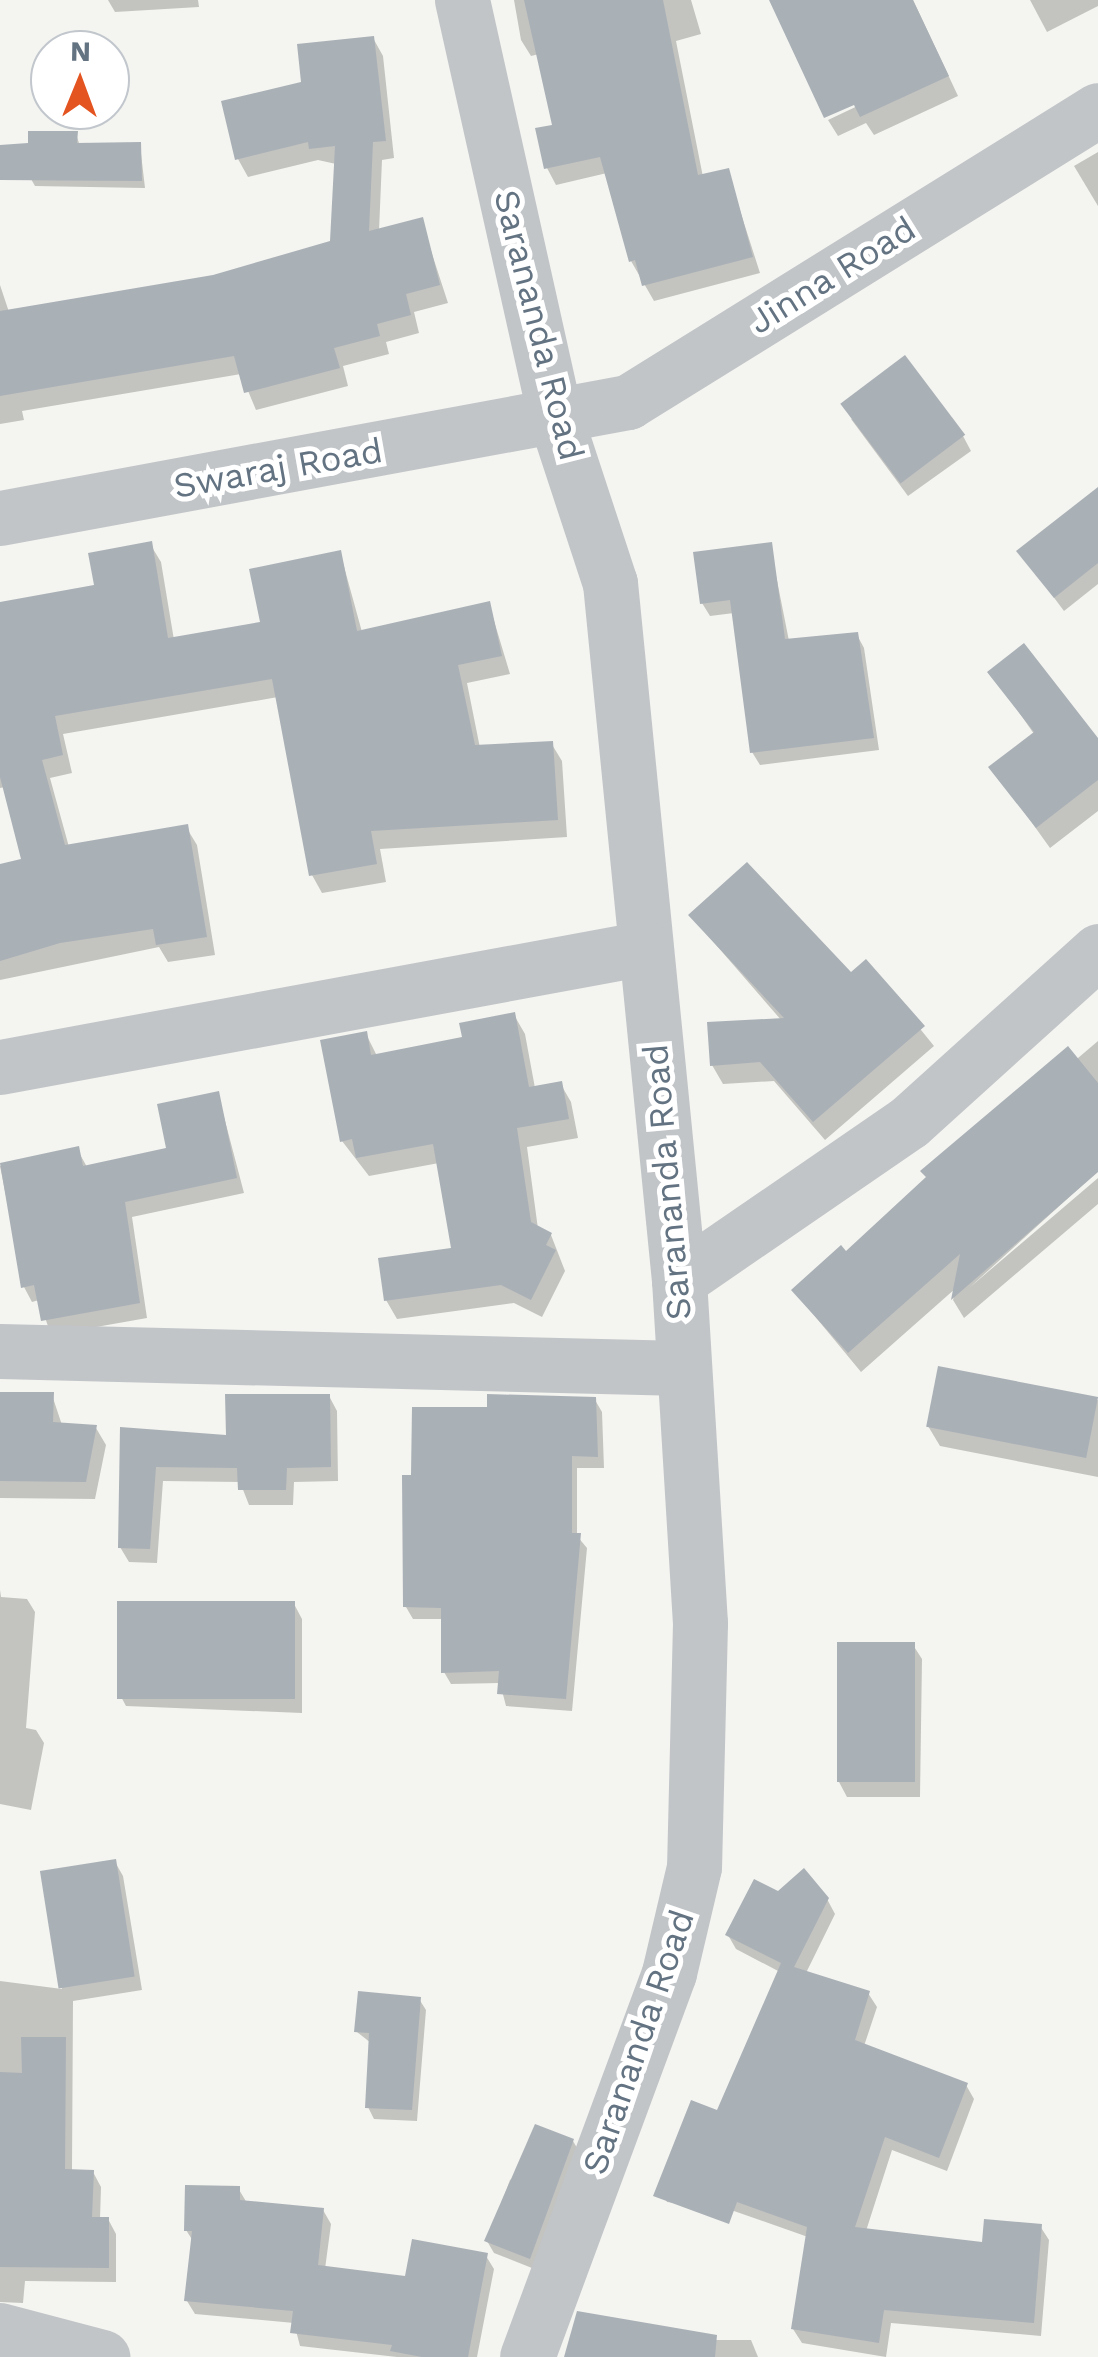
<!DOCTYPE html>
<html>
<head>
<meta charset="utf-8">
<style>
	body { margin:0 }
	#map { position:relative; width:1098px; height:2357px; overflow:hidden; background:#f4f4f0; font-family:"Work Sans",sans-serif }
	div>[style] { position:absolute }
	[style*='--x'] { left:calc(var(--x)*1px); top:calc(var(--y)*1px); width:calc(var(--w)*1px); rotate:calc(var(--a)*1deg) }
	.shadow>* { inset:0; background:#0003 }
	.building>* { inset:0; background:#a9b0b6; transform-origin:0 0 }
	.minor>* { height:55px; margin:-27.5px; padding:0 27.5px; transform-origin:27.5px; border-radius:27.5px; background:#c1c5c8 }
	span { translate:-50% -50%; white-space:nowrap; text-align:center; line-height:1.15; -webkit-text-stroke:10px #fff; paint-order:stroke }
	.street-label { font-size:35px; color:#637382 }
	.north { position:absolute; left:30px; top:30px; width:100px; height:100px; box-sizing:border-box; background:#fff; border:2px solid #c1c7cd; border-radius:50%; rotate:1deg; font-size:28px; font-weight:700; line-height:40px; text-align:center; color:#637382 }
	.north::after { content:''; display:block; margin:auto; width:35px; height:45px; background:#e45420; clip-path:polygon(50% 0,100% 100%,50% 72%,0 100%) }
</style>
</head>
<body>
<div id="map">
	<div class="shadow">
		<div style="clip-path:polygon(108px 0,198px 0,199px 7px,115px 12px)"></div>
		<div style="clip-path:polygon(514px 0,691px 0,701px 34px,676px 41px,703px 177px,727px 170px,760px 273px,654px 301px,631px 261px,607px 173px,556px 185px,547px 168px,555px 127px,539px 54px,531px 56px,521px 40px)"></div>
		<div style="clip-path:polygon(782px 0,913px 0,958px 96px,874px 135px,866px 123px,838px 136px,828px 120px,866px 102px)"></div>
		<div style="clip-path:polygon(1030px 0,1098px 0,1098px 6px,1047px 32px)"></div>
		<div style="clip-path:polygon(373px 38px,383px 56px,394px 158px,382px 160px,379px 231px,421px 220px,448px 303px,414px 312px,419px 333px,386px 342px,389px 354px,343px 366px,348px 386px,256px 410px,241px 374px,22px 411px,24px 420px,0 424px,0 285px,9px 312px,214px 278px,332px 243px,336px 164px,318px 160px,248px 177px,238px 159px,304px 84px)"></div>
		<div style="clip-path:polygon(76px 134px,80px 146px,140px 145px,145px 188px,35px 186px,31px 179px)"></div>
		<div style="clip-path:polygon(1098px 152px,1098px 206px,1074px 166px)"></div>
		<div style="clip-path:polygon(851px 419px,963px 436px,971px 451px,908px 496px)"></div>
		<div style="clip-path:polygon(1098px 511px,1098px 584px,1064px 611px,1019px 551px)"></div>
		<div style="clip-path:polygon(150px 544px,161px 562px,174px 640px,263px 624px,340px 552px,362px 632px,489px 604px,510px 674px,467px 683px,480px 748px,551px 743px,562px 761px,567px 837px,380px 849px,386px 882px,322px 893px,312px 875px,278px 697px,63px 734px,72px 773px,50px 778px,69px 847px,186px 827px,197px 845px,215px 955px,168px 962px,159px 947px,0 980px,0 867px,24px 861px,5px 787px,0 788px,0 626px,96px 587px)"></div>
		<div style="clip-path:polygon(770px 545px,789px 641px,857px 635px,864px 648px,879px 750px,760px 765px,752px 752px,734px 613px,710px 616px,702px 603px)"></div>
		<div style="clip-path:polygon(991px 672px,1098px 742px,1098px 811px,1050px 848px,992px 767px,1034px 734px)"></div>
		<div style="clip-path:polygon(691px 916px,850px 976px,866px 962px,934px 1046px,825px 1140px,774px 1081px,723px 1084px,712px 1065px,782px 1021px)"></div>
		<div style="clip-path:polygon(514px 1015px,525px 1034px,535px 1088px,560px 1083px,571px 1102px,578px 1138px,527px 1147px,538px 1229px,551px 1235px,565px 1271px,542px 1317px,514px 1303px,397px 1319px,386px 1300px,454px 1250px,439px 1163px,369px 1176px,342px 1141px,366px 1034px,377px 1056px,465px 1039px)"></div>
		<div style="clip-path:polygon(1098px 1041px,1098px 1171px,969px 1288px,1098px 1178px,1098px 1204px,964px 1318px,953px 1300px,956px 1288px,861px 1372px,794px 1291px,846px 1255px)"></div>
		<div style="clip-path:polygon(218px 1094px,244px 1193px,132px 1217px,147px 1318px,51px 1335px,39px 1300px,32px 1302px,24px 1287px,0 1166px,77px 1149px,87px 1167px,169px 1150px)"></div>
		<div style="clip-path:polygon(0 1394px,52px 1395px,62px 1425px,96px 1428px,106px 1445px,95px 1499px,0 1498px)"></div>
		<div style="clip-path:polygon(329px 1396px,337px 1411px,338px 1481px,294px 1482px,293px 1505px,249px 1505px,240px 1482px,163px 1481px,157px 1563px,129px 1562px,120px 1547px,122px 1430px,228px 1438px)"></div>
		<div style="clip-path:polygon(595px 1400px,602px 1412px,604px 1468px,577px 1468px,577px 1536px,587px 1548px,572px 1711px,506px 1706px,500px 1683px,451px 1684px,444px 1672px,443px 1619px,413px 1619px,406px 1607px,413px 1478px,489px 1410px)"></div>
		<div style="clip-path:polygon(1098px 1400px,1098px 1477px,940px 1446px,928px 1426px)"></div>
		<div style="clip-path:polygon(0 1590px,1px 1597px,27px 1599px,35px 1612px,26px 1728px,36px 1730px,44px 1743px,31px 1810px,0 1804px)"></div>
		<div style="clip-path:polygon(294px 1604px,302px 1619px,302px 1713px,126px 1706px,118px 1691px)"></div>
		<div style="clip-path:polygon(913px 1645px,922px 1659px,920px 1797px,847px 1797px,839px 1782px)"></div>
		<div style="clip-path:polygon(115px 1862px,123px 1876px,142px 1990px,73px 2001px,72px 2172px,93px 2172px,101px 2187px,100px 2219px,108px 2219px,116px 2234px,116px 2282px,25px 2281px,23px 2303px,0 2302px,0 1981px,62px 1989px,43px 1873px)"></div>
		<div style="clip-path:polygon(778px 1894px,827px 1899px,835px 1914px,806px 1973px,868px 1993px,877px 2007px,864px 2046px,966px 2085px,974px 2099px,947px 2171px,892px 2150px,866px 2231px,985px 2245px,1040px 2226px,1049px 2240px,1041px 2336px,891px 2323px,886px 2357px,802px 2343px,793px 2329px,808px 2237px,731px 2210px,667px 2202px,659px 2188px,718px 2113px,780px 1972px,736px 1949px,728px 1935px)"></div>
		<div style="clip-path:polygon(419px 1999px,426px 2010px,417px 2121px,374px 2119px,368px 2107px,371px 2043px,357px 2032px)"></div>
		<div style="clip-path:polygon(573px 2141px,580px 2153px,537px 2270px,494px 2253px,487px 2241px,510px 2180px)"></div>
		<div style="clip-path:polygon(238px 2188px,247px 2203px,323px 2210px,331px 2224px,325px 2269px,407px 2279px,486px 2256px,494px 2269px,477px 2357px,397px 2357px,300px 2346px,294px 2323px,195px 2314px,187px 2301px,193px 2241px,186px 2230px)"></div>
		<div style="clip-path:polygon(709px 2340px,751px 2340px,758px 2357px,708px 2357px)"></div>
	</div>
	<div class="building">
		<div style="clip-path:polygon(524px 0,663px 0,698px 175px,729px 168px,753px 257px,642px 286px,635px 260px,629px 262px,600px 157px,544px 169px,535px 128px,552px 125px)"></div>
		<div style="clip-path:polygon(769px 0,913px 0,949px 76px,860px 117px,854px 105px,824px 118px)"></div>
		<div style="clip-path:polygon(374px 36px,386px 141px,373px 142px,369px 231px,423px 217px,440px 285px,406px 294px,411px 315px,377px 324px,380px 336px,334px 348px,340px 368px,244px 393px,234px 356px,0 396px,0 311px,213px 275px,330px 241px,335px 146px,309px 149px,308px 142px,235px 160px,221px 101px,301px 82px,297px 44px)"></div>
		<div style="clip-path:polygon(28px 131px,78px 131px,77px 143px,141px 142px,142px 181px,0 180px,0 145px,28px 143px)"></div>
		<div style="left:905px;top:355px;width:100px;height:81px;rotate:53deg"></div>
		<div style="clip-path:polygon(1098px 487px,1098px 563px,1054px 598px,1016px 551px)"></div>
		<div style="clip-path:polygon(152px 541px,168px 638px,260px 622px,249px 569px,341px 550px,357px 631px,490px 601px,502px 656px,458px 665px,475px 745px,553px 741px,558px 820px,371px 831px,377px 864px,309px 876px,272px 679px,55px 716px,63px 755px,42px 760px,65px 845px,188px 824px,207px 937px,156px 945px,153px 929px,60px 943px,0 961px,0 864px,21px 859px,0 777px,0 602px,94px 585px,88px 553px)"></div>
		<div style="clip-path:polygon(772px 542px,785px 639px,858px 632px,874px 738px,750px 753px,730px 600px,700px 604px,693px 552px)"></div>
		<div style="clip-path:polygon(1024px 643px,1098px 738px,1098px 780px,1036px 828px,988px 767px,1034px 732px,987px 672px)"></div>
		<div style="clip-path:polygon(747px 862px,851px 972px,866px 959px,925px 1026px,813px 1122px,760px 1062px,710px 1066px,707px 1022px,784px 1018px,688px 915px)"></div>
		<div style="clip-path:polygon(515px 1012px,529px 1087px,562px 1081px,569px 1119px,517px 1128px,531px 1222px,552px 1233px,546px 1245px,556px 1250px,531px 1300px,501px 1285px,384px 1301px,378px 1258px,451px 1248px,433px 1144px,356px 1158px,352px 1139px,340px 1142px,320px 1040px,367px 1031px,371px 1055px,462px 1037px,459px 1023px)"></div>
		<div style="clip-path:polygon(1068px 1046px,1098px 1083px,1098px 1172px,951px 1300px,960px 1254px,848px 1353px,791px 1290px,841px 1245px,846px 1251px,926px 1177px,920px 1171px)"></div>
		<div style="clip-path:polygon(219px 1091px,237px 1178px,125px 1202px,140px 1303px,41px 1321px,34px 1285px,21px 1288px,0 1163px,79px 1146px,83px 1166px,166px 1148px,157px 1104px)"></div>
		<div style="left:938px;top:1366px;width:163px;height:62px;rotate:11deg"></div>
		<div style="clip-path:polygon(0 1392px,54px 1392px,53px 1422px,97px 1425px,86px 1482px,0 1481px)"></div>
		<div style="clip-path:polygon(225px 1394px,330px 1394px,331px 1467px,287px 1468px,286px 1490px,238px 1490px,237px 1468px,156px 1467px,150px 1549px,118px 1548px,120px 1427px,226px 1435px)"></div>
		<div style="clip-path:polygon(487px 1394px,596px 1397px,598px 1457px,572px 1456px,572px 1533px,581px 1533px,566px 1699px,497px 1694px,499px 1671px,441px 1673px,441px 1608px,403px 1607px,402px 1475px,411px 1475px,412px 1407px,487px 1407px)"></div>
		<div style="left:295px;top:1601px;width:98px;height:178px;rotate:90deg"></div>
		<div style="left:837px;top:1642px;width:78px;height:140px"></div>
		<div style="left:116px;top:1859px;width:119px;height:77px;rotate:81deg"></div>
		<div style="clip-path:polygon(804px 1868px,829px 1898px,794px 1967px,870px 1991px,855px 2040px,968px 2083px,939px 2158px,885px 2137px,855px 2227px,982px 2242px,984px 2219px,1042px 2224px,1034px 2323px,884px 2310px,879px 2343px,791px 2329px,807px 2227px,737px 2202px,729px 2224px,653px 2196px,691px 2100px,717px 2110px,781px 1963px,725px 1935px,754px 1879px,778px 1891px)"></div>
		<div style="clip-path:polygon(358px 1991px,421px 1997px,412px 2110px,365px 2108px,369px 2033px,354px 2032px)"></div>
		<div style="clip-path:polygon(21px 2037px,66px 2037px,65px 2169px,94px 2170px,92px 2217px,109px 2217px,109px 2268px,0 2267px,0 2072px,22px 2073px)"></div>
		<div style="clip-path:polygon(535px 2124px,574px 2139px,530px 2259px,484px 2241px)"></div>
		<div style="clip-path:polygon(185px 2185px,240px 2186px,240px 2200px,324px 2208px,318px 2265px,405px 2276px,412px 2239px,488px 2253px,468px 2357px,422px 2357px,390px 2351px,392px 2345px,290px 2333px,293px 2311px,184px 2301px,192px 2231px,184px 2231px)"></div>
		<div style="clip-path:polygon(577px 2311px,717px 2335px,715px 2357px,564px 2357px)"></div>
	</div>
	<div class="minor">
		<div style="--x:462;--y:0;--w:429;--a:77.4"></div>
		<div style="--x:556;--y:419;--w:173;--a:71.8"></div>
		<div style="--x:610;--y:583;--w:700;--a:84.35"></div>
		<div style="--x:679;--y:1280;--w:344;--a:86.5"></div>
		<div style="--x:700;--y:1623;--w:244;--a:91.4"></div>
		<div style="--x:694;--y:1867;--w:109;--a:103.3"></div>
		<div style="--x:669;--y:1973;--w:409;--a:110.3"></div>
		<div style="--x:0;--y:518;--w:639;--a:-10.47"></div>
		<div style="--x:628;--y:402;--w:553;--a:-31.85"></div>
		<div style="--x:0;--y:1067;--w:656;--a:-10.45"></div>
		<div style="--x:679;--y:1280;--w:279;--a:-34.5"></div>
		<div style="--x:909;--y:1122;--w:255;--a:-42.1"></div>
		<div style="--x:0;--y:1351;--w:683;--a:1.43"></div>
		<div style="--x:0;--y:2330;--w:106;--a:14.8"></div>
	</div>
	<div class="street-label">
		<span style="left:832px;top:275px;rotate:-32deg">Jinna Road</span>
		<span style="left:539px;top:325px;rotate:76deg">Sarananda Road</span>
		<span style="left:278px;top:468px;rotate:-10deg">Swaraj Road</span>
		<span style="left:667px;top:1182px;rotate:-95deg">Sarananda Road</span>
		<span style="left:638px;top:2042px;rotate:-71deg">Sarananda Road</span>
	</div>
	<div class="north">N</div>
</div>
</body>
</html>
